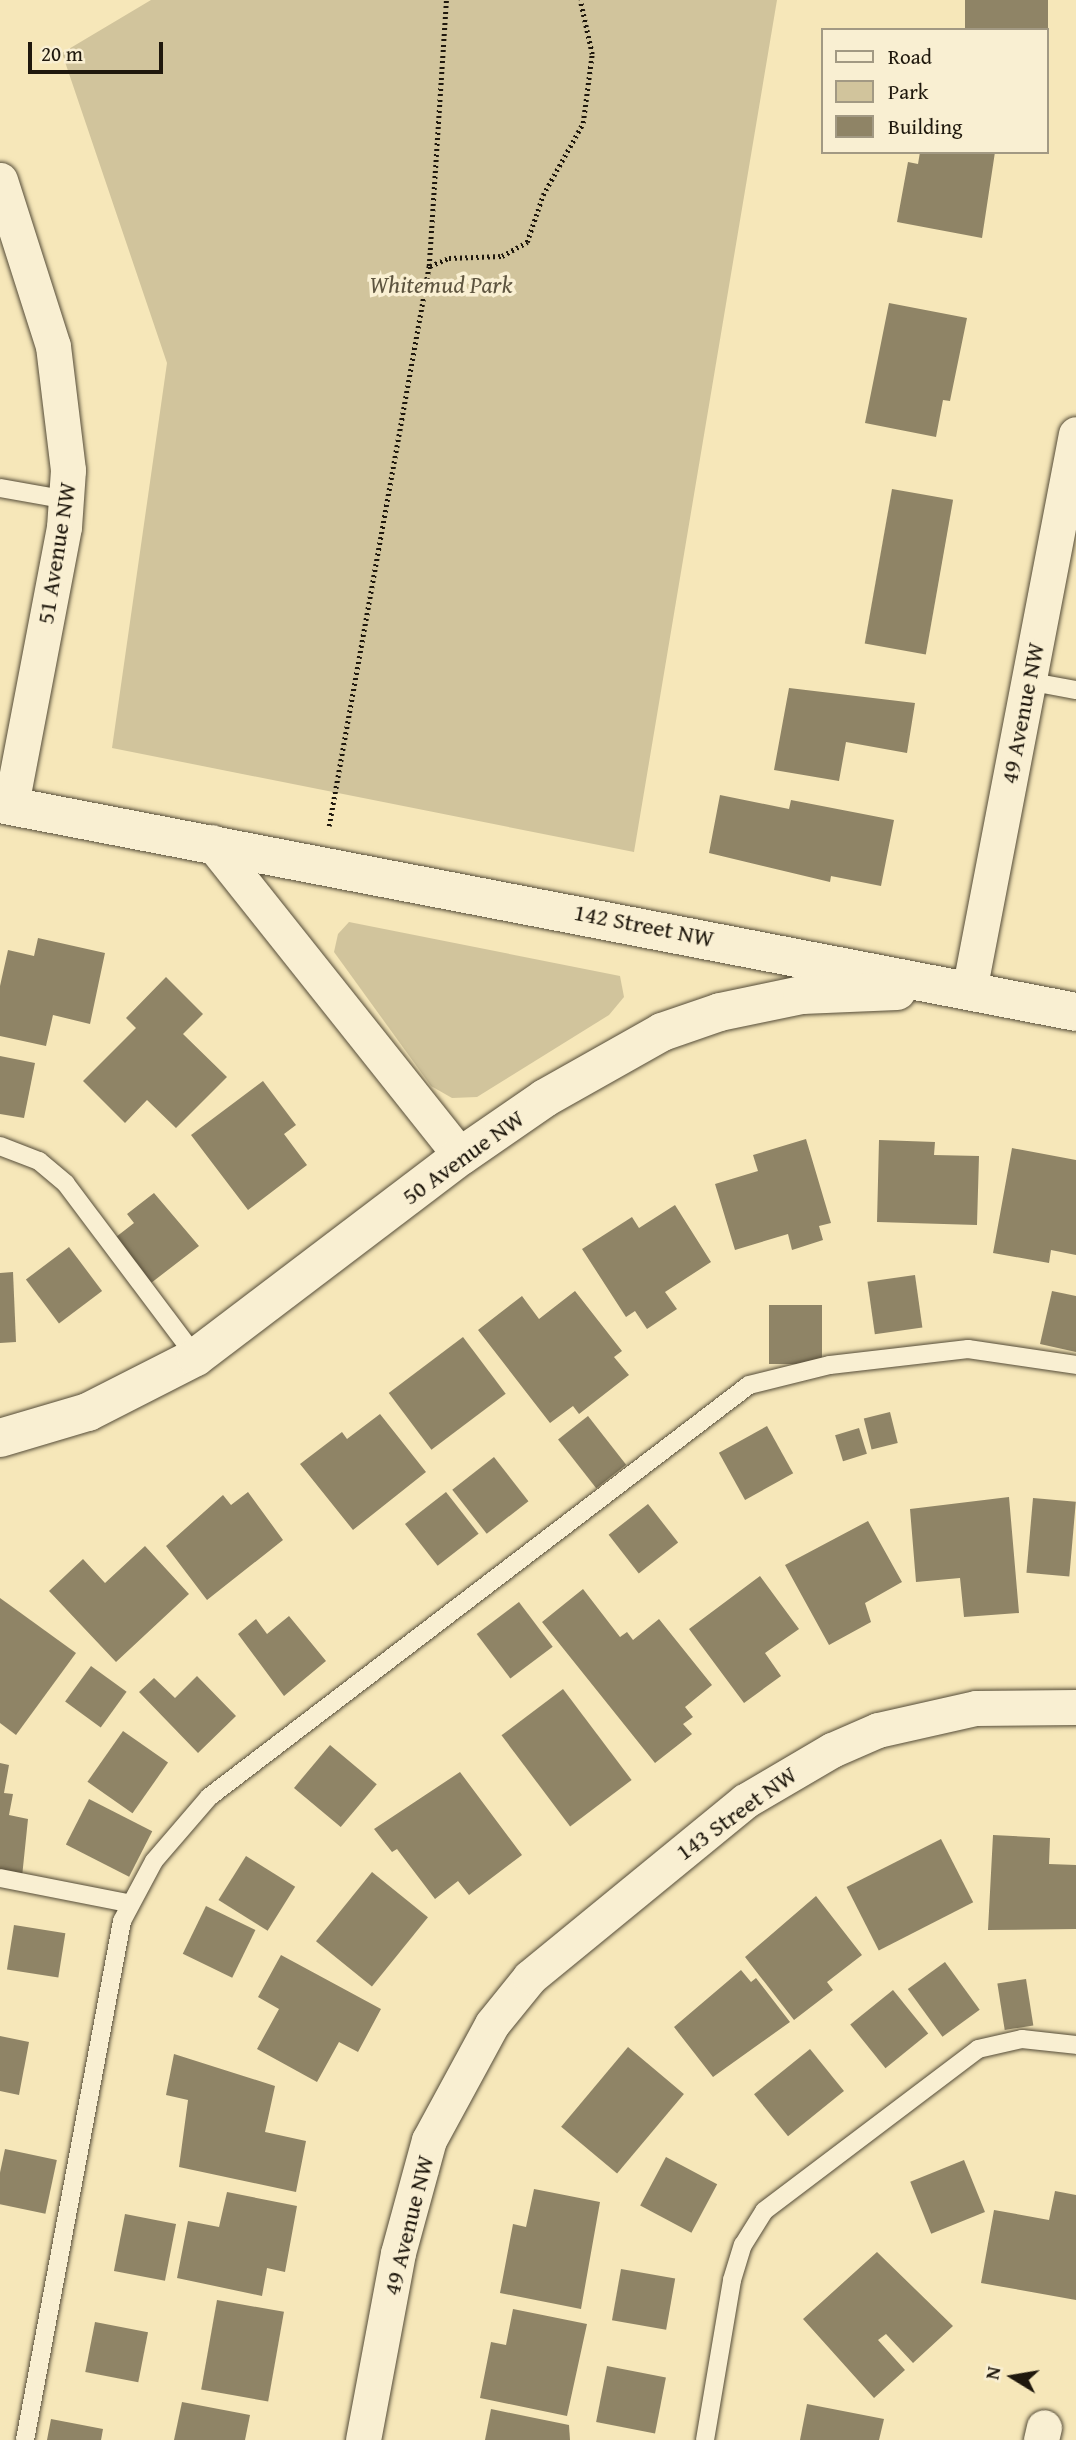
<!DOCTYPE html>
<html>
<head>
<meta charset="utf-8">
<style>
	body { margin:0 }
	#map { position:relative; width:1076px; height:2440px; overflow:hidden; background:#f6e7b9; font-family:"Gentium Book Plus",serif }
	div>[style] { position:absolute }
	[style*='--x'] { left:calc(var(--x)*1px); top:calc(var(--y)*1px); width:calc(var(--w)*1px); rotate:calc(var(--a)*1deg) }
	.green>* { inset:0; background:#d1c49c }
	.building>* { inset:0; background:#8f8466; transform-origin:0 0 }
	.path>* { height:4.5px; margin-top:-2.25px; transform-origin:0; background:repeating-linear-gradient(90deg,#1f180d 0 2px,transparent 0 5.5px) }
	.roads { filter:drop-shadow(0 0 2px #554c38) drop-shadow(0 0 2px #554c38) }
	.lane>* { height:18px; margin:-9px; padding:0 9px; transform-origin:9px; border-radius:9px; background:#f9efd2 }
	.street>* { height:35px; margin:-17.5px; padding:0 17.5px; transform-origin:17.5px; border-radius:17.5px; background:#f9efd2 }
	.secondary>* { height:38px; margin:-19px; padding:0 19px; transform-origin:19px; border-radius:19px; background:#f9efd2 }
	span { translate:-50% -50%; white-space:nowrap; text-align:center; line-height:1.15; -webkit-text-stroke:7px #f9efd2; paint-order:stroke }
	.park-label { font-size:24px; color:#5d543f; font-style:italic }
	.street-label { font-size:24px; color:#1f180d }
	.legend { position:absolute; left:821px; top:28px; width:228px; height:126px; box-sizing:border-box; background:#f9efd2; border:2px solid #a29983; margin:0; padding:9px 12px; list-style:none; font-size:21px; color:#1f180d }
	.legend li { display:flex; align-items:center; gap:14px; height:35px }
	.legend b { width:35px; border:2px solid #a29983 }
	.north { position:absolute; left:978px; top:2342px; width:70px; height:70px; -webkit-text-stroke:5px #f9efd2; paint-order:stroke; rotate:281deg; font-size:19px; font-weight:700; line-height:28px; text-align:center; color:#1f180d }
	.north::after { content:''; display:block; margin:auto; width:24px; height:32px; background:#1f180d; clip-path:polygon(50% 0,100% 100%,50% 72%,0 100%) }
	.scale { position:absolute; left:28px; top:42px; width:135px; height:32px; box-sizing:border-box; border:4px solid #1f180d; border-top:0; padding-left:9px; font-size:21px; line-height:24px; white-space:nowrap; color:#1f180d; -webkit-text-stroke:5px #f9efd2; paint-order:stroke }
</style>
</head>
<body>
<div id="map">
	<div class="green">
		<div style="clip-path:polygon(151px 0,777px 0,634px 852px,112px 748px,167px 363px,62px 53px)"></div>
		<div style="clip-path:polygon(349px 922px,620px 976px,624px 997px,609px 1015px,477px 1097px,452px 1098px,431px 1086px,334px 952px,338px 934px)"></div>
	</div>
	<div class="building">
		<div style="left:965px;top:0;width:83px;height:30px"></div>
		<div style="clip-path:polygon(920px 152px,995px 152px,982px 238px,897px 222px,908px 162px,918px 164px)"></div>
		<div style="clip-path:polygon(889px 303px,967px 318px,950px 401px,943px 400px,936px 437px,865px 423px)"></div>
		<div style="left:892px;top:489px;width:62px;height:157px;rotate:10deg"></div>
		<div style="clip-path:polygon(789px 688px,915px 703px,907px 753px,846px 742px,839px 781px,774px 770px)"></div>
		<div style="clip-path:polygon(720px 795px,789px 809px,791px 800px,894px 820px,881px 886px,831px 876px,830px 882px,709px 853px)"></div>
		<div style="clip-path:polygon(38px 938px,105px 953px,90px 1024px,53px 1015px,46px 1046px,0 1036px,0 986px,8px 950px,34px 956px)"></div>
		<div style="clip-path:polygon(166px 977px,203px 1014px,183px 1034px,227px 1077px,176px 1128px,147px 1100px,125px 1123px,83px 1081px,136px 1028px,126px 1018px)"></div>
		<div style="clip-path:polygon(0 1056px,35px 1063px,24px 1118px,0 1114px)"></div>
		<div style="clip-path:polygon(263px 1081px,296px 1125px,284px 1134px,307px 1165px,248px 1210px,191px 1135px)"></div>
		<div style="clip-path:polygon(806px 1139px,831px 1223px,819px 1226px,823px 1240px,792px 1250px,788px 1234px,735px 1250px,715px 1184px,758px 1171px,753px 1155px)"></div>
		<div style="clip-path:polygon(879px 1140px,935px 1142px,934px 1155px,979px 1156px,977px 1225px,877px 1222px)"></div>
		<div style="clip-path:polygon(1012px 1148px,1076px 1160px,1076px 1255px,1051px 1250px,1049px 1263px,993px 1253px)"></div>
		<div style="clip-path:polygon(154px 1193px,199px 1246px,151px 1283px,116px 1237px,134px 1223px,127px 1214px)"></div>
		<div style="clip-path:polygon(675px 1205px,711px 1262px,665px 1292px,677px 1309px,647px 1329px,635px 1311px,626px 1317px,582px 1249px,632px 1217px,639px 1228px)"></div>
		<div style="left:69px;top:1247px;width:55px;height:54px;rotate:53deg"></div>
		<div style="clip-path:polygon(13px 1272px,16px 1342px,0 1343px,0 1273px)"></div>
		<div style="left:915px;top:1275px;width:53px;height:48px;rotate:82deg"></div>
		<div style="clip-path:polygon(575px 1291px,622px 1351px,614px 1357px,629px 1375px,579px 1414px,573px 1406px,550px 1423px,478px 1330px,522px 1296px,539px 1319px)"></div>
		<div style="clip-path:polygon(1052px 1291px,1076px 1296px,1076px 1352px,1040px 1344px)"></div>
		<div style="left:769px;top:1305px;width:53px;height:59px"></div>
		<div style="left:463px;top:1337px;width:71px;height:93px;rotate:53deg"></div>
		<div style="left:890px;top:1412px;width:32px;height:27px;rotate:76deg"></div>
		<div style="clip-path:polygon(380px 1414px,426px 1472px,353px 1530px,300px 1464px,342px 1432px,347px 1439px)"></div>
		<div style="left:588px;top:1416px;width:62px;height:38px;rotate:52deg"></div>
		<div style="left:767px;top:1426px;width:54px;height:55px;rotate:61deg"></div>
		<div style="left:859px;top:1428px;width:27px;height:25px;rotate:73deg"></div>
		<div style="left:494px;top:1457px;width:56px;height:53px;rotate:52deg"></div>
		<div style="clip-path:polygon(248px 1492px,283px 1540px,207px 1600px,166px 1546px,223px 1495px,231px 1505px)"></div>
		<div style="left:446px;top:1492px;width:53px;height:52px;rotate:52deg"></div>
		<div style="clip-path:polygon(1009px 1497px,1019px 1613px,964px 1617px,960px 1578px,916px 1582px,910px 1509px)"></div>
		<div style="left:1033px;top:1498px;width:43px;height:75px;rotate:5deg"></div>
		<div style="left:648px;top:1504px;width:49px;height:50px;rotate:52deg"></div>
		<div style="clip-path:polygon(868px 1521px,902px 1582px,865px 1603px,871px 1622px,829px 1645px,785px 1565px)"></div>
		<div style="clip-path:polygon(145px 1546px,189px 1594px,116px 1662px,49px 1591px,83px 1559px,105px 1583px)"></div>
		<div style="clip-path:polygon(760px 1576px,799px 1629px,765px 1653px,781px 1676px,744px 1703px,689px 1629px)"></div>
		<div style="clip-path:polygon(583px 1589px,620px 1637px,627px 1632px,633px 1640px,659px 1619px,712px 1685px,685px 1707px,693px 1717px,683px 1724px,692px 1734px,655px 1763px,542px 1622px)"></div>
		<div style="clip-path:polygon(0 1598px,76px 1653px,16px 1735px,0 1723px)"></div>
		<div style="left:519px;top:1602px;width:56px;height:53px;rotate:53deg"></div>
		<div style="clip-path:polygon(289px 1616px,326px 1661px,284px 1696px,238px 1634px,256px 1619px,267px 1634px)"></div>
		<div style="left:91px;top:1666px;width:44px;height:44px;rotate:36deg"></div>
		<div style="clip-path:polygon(197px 1676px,236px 1716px,198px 1753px,139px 1692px,154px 1678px,175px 1698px)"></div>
		<div style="left:563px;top:1689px;width:114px;height:77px;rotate:53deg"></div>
		<div style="left:123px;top:1731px;width:55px;height:62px;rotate:35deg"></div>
		<div style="left:330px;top:1745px;width:61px;height:56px;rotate:40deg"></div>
		<div style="clip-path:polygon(0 1763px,9px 1765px,4px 1793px,13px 1794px,9px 1815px,28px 1819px,22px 1877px,0 1873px)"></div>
		<div style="clip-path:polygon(460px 1772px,522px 1855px,469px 1895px,458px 1881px,435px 1899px,397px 1849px,392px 1852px,374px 1829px)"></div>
		<div style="left:89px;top:1799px;width:71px;height:51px;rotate:27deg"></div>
		<div style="clip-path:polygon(993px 1835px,1050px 1838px,1049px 1864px,1076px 1865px,1076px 1929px,988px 1930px)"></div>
		<div style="left:941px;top:1839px;width:71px;height:106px;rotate:63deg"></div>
		<div style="left:246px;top:1856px;width:58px;height:52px;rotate:32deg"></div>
		<div style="left:372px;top:1872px;width:72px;height:89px;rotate:39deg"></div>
		<div style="clip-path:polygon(816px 1896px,862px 1955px,827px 1982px,833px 1990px,794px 2020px,745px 1957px)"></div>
		<div style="left:206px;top:1906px;width:55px;height:53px;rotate:26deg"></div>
		<div style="left:14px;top:1925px;width:52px;height:45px;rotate:9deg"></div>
		<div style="clip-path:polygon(281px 1955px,381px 2009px,358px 2052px,339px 2042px,317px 2082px,257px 2049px,279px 2009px,258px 1997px)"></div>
		<div style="left:945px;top:1962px;width:59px;height:46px;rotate:54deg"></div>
		<div style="clip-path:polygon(741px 1970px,751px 1982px,756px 1978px,790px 2022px,713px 2077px,674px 2027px)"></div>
		<div style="left:1026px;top:1979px;width:47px;height:29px;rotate:81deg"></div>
		<div style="left:893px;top:1990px;width:56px;height:55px;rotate:51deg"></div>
		<div style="clip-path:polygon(0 2036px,29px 2042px,19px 2095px,0 2091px)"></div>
		<div style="left:628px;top:2047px;width:73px;height:104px;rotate:40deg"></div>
		<div style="left:810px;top:2049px;width:54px;height:72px;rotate:51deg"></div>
		<div style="clip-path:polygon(174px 2054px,275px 2086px,265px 2132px,306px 2141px,296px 2192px,179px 2167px,188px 2100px,166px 2095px)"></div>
		<div style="left:5px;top:2149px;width:53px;height:55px;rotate:12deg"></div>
		<div style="left:666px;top:2157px;width:58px;height:55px;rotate:28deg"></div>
		<div style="left:964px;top:2160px;width:56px;height:58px;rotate:68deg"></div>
		<div style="clip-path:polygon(534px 2189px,600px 2202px,581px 2309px,500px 2293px,513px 2224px,526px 2227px)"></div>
		<div style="clip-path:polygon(1055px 2191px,1076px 2195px,1076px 2300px,981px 2283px,994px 2210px,1049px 2220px)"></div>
		<div style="clip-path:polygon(227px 2192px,297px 2206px,285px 2272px,267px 2268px,262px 2296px,177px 2278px,188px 2221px,219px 2227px)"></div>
		<div style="left:125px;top:2214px;width:52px;height:58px;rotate:11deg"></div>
		<div style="clip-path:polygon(877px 2252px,953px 2326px,913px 2363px,886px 2334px,878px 2340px,905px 2370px,874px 2398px,803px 2319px)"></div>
		<div style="left:621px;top:2269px;width:55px;height:52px;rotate:10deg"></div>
		<div style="left:217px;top:2300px;width:68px;height:91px;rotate:10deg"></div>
		<div style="clip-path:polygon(513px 2309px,587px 2324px,567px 2416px,480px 2398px,491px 2342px,506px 2345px)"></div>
		<div style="left:95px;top:2322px;width:54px;height:51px;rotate:11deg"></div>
		<div style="left:607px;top:2366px;width:60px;height:57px;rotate:11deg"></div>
		<div style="clip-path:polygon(182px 2402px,250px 2415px,245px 2440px,174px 2440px)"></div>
		<div style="clip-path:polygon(807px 2404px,884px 2419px,879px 2440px,800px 2440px)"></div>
		<div style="clip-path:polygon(491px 2409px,569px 2425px,570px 2440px,485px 2440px)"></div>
		<div style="clip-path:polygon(51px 2419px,103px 2429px,101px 2440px,47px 2440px)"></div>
	</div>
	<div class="path">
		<div style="--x:430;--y:266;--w:21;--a:-23"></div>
		<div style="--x:449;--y:258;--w:53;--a:-2.2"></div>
		<div style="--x:502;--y:256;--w:29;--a:-29"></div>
		<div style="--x:527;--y:242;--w:50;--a:-71.2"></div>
		<div style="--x:543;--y:195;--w:82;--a:-60.9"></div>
		<div style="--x:583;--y:123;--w:70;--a:-82.6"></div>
		<div style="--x:592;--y:54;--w:55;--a:-102.5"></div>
		<div style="--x:329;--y:826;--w:569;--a:-79.88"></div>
		<div style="--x:429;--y:266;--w:267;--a:-86.3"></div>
	</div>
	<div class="roads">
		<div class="lane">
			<div style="--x:0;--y:488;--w:69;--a:10"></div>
			<div style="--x:1027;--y:681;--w:50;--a:10.4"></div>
			<div style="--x:0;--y:1146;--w:42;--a:21"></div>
			<div style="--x:39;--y:1161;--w:35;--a:40"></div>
			<div style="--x:66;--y:1184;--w:216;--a:53.1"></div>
			<div style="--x:0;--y:1878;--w:130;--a:11.1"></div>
			<div style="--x:25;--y:2440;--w:528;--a:-79.41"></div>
			<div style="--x:122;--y:1921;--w:68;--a:-61.9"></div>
			<div style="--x:154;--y:1861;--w:84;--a:-49.3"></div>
			<div style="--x:209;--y:1797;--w:679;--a:-37.34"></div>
			<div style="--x:749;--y:1385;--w:83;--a:-13.9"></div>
			<div style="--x:830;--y:1365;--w:139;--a:-6.6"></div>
			<div style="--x:968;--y:1349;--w:109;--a:8.4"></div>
			<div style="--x:705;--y:2440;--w:162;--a:-80.4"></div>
			<div style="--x:732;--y:2280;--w:37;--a:-73"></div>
			<div style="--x:743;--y:2245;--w:40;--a:-58"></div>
			<div style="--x:764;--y:2211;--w:268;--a:-37.1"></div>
			<div style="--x:978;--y:2049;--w:45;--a:-12.8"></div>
			<div style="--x:1022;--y:2039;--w:54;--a:6.3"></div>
		</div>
		<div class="street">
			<div style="--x:0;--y:180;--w:174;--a:72.3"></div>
			<div style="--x:53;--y:346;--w:125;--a:83.1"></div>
			<div style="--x:68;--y:470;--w:57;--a:94"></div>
			<div style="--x:64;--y:527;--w:284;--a:100.8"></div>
			<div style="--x:211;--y:842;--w:401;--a:51.5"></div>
			<div style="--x:969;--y:991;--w:567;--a:-79.13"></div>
			<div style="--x:363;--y:2440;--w:190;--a:-79.4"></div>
			<div style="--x:398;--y:2253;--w:117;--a:-74.7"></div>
			<div style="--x:429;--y:2140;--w:132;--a:-61.5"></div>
			<div style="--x:492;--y:2024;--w:60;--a:-51"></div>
			<div style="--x:530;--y:1977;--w:278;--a:-39.3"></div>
			<div style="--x:745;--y:1801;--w:101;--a:-30.4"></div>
			<div style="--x:832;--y:1750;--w:50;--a:-23.5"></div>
			<div style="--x:878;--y:1730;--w:100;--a:-12.7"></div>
			<div style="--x:976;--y:1708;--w:100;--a:-0.6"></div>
			<div style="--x:1041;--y:2440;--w:13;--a:-77"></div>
		</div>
		<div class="secondary">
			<div style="--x:0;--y:804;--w:1096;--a:10.94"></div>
			<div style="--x:0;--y:1438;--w:92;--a:-16.5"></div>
			<div style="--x:88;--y:1412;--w:121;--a:-27"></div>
			<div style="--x:196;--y:1357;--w:333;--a:-37.2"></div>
			<div style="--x:461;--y:1156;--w:102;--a:-34.6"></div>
			<div style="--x:545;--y:1098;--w:134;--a:-29.4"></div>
			<div style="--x:662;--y:1032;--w:61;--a:-19"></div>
			<div style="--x:720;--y:1012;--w:84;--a:-11.7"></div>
			<div style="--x:802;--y:995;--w:95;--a:-2.4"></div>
		</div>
	</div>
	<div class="park-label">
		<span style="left:441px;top:285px">Whitemud Park</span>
	</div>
	<div class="street-label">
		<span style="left:56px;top:553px;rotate:-81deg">51 Avenue NW</span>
		<span style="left:1022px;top:713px;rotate:-79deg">49 Avenue NW</span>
		<span style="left:644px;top:925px;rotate:11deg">142 Street NW</span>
		<span style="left:463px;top:1157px;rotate:-36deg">50 Avenue NW</span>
		<span style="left:736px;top:1813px;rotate:-36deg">143 Street NW</span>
		<span style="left:408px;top:2225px;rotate:-76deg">49 Avenue NW</span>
	</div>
	<ul class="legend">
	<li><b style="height:9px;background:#f9efd2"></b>Road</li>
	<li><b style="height:19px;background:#d1c49c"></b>Park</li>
	<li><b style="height:19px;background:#8f8466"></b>Building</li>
	</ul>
	<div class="north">N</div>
	<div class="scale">20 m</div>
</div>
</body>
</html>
